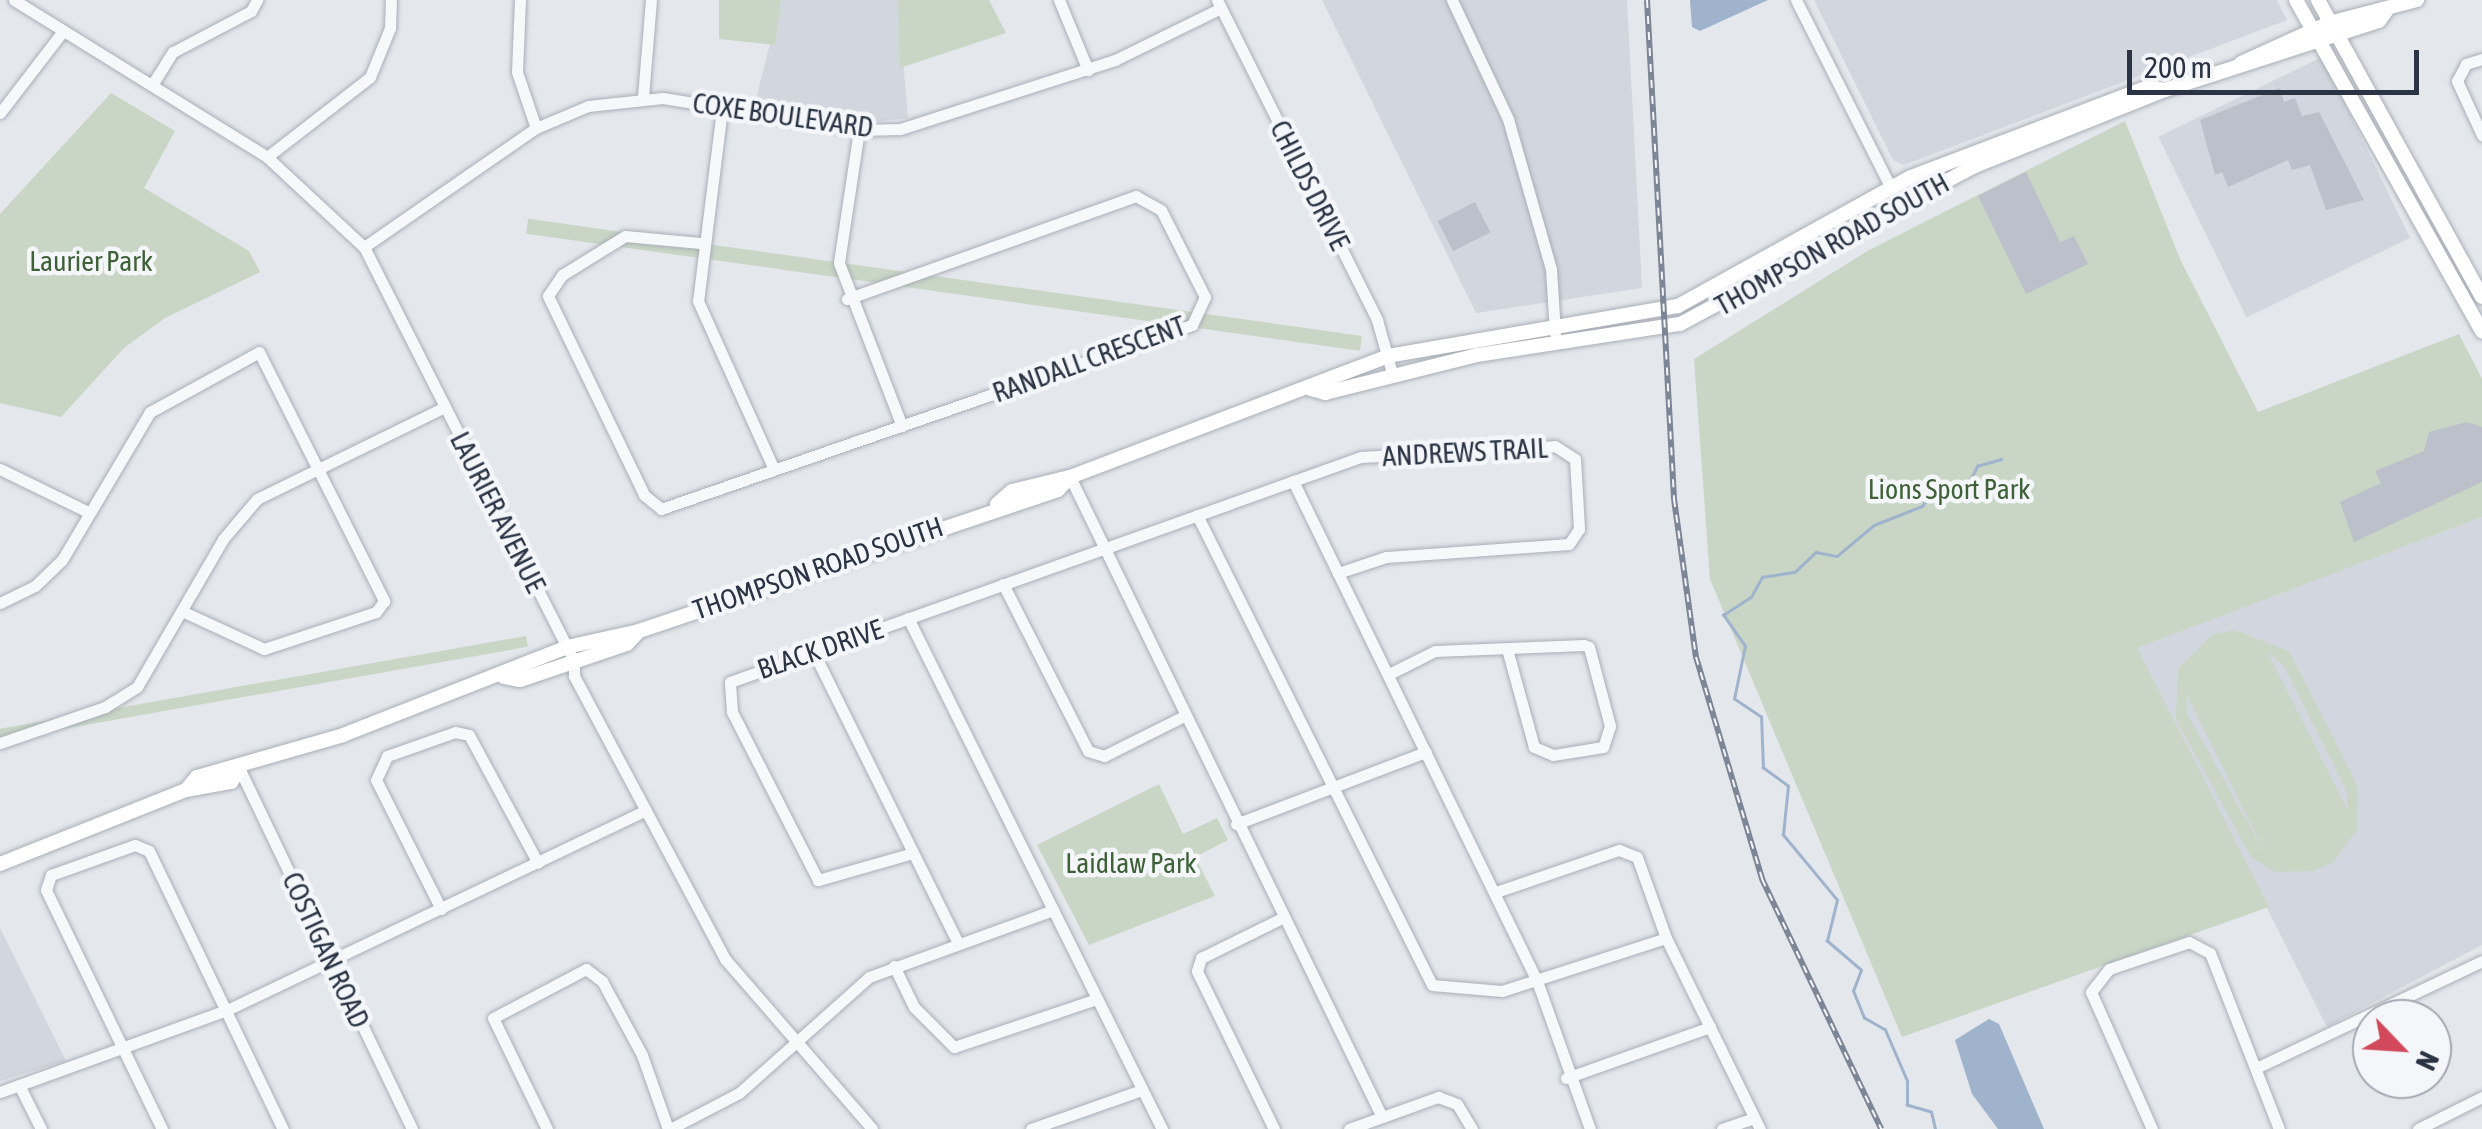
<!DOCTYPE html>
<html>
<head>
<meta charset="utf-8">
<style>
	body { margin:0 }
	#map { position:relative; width:2482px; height:1129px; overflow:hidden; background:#e4e7ec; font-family:"Asap Condensed",sans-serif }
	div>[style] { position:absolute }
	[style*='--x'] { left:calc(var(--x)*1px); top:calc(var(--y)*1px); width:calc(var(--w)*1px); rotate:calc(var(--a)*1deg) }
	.built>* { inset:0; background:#d2d6de; transform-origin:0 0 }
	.green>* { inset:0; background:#c9d6c5; transform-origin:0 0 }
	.water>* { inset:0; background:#9fb4cc }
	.stream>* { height:2.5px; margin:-1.25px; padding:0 1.25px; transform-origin:1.25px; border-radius:1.25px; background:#9fb4cc }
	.building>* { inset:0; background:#bbc0ca; transform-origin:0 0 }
	.roads { filter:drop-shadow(0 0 2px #a9aeb7) drop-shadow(0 0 2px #a9aeb7) }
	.minor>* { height:11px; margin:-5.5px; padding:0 5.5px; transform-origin:5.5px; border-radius:5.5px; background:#f7f8fa }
	.major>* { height:14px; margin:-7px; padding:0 7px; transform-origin:7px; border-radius:7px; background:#fff }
	.rail>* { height:6px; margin-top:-3px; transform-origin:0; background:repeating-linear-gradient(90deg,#f4f6f9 0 8px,#7d8696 0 16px); box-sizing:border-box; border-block:2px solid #7d8696 }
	span { translate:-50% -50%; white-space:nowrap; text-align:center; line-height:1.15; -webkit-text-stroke:9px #f4f6f9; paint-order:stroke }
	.street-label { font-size:28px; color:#2b3445 }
	.park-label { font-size:28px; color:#3f6138 }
	.north { position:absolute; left:2352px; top:999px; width:100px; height:100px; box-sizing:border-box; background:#f4f6f9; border:2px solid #a4a8b1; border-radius:50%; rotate:115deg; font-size:28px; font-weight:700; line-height:40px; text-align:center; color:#2b3445 }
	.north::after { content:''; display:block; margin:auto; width:35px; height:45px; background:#d1495b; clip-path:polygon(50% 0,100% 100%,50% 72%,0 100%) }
	.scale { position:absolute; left:2127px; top:50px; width:292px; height:45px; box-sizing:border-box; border:5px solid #2b3445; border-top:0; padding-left:12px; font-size:30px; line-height:35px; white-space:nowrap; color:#2b3445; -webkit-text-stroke:8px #f4f6f9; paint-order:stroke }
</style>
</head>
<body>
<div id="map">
	<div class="built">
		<div style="clip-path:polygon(781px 0,898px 0,908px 118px,872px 122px,755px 103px)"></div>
		<div style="clip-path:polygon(1322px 0,1627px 0,1642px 288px,1476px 313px)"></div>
		<div style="clip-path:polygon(1814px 0,2277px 0,2287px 20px,1904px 165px,1893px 160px)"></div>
		<div style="left:2322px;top:57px;width:201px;height:182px;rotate:64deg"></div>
		<div style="clip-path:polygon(2482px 517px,2482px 945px,2327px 1027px,2136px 648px)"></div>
		<div style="clip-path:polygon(0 928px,66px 1061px,0 1081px)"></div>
	</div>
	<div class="green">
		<div style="clip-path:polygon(719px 0,781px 0,775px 45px,719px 39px)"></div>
		<div style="clip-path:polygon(898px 0,989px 0,1006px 33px,900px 68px)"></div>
		<div style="clip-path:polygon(111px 93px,175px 131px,144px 188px,249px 251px,260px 272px,165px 318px,124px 348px,61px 417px,0 403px,0 214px)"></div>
		<div style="clip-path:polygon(2125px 121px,2180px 259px,2258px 412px,2459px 334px,2482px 379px,2482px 517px,2137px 648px,2269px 907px,1902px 1037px,1710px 579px,1694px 359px,1869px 250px)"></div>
		<div style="left:1362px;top:336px;width:15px;height:842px;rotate:98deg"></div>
		<div style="clip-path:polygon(evenodd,2234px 630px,2289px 651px,2358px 787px,2357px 830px,2332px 863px,2313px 871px,2275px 872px,2251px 857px,2176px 719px,2178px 669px,2212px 635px,2234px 630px,2267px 651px,2284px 666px,2347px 791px,2348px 811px,2267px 651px,2234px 630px,2186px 693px,2264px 851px,2264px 852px,2188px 715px,2186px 693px)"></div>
		<div style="left:526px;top:636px;width:11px;height:557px;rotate:80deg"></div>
		<div style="clip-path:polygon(1159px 784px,1183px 834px,1217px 818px,1228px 840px,1195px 857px,1215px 896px,1089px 945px,1037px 845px)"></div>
	</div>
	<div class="water">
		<div style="clip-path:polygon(1690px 0,1768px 0,1700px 31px,1692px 27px)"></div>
		<div style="clip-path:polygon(1989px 1019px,1999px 1024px,2044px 1129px,1998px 1129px,1972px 1094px,1955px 1040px)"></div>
	</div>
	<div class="stream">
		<div style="--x:1935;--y:1129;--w:17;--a:-103"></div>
		<div style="--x:1931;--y:1112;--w:25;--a:-164"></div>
		<div style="--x:1907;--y:1105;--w:24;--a:-90"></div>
		<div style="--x:1907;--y:1081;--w:56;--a:-113.3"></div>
		<div style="--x:1885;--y:1030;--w:24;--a:-150"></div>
		<div style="--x:1864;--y:1018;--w:29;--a:-112"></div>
		<div style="--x:1853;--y:991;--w:22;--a:-69"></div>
		<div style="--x:1861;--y:970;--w:45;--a:-139.5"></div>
		<div style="--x:1827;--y:941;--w:42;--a:-76.3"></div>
		<div style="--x:1837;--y:900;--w:85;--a:-129.7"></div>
		<div style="--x:1783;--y:835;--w:49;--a:-84.2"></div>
		<div style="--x:1788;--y:786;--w:31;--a:-144"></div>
		<div style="--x:1763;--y:768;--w:51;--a:-92.2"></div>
		<div style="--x:1761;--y:717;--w:32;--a:-146"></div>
		<div style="--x:1734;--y:699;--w:54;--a:-78.3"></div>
		<div style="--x:1745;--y:646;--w:38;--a:-125"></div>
		<div style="--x:1723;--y:615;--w:33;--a:-33"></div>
		<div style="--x:1751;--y:597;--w:23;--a:-61"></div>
		<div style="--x:1762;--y:577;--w:33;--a:-9"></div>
		<div style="--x:1795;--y:572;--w:29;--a:-44"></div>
		<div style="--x:1816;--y:552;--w:21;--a:11"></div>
		<div style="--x:1837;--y:556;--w:48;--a:-40"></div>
		<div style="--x:1874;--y:525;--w:52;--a:-21.6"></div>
		<div style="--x:1922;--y:506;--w:29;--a:-54"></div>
		<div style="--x:1939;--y:483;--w:27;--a:10"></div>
		<div style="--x:1966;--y:488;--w:25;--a:-63"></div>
		<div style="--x:1977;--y:466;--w:25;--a:-16"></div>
	</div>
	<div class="building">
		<div style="clip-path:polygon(2280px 88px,2284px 102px,2295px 98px,2302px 116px,2319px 112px,2364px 200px,2326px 210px,2310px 165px,2292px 170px,2288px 160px,2228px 187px,2222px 172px,2215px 175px,2200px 120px)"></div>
		<div style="clip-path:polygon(2026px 172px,2060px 242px,2074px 236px,2088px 264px,2026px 294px,1978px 196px)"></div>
		<div style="left:1475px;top:202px;width:34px;height:42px;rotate:63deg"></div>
		<div style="clip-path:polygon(2467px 422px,2482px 427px,2482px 482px,2354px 542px,2340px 502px,2381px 483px,2375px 471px,2424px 451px,2429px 432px)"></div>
	</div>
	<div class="roads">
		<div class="minor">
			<div style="--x:14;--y:0;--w:298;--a:31.8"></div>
			<div style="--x:267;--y:157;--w:132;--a:42.9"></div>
			<div style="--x:364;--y:247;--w:464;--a:63.1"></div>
			<div style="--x:574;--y:661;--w:15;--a:90"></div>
			<div style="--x:574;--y:676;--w:321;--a:61.9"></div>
			<div style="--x:725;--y:959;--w:225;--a:49.1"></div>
			<div style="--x:520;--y:0;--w:72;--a:92.4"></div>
			<div style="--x:517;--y:72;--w:59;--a:71.3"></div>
			<div style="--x:1059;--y:0;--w:76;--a:67.5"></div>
			<div style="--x:1217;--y:0;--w:358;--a:63.4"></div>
			<div style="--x:1377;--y:320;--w:55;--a:74.2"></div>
			<div style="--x:1452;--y:0;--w:132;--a:64.8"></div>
			<div style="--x:1508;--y:119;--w:156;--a:74"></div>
			<div style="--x:1551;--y:269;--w:64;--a:86.4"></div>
			<div style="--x:1796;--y:0;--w:226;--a:63.2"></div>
			<div style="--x:2482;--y:59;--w:17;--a:163"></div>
			<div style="--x:2466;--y:64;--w:19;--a:118"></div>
			<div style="--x:2457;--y:81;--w:60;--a:65.2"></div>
			<div style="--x:152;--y:85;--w:39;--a:-58"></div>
			<div style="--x:173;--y:52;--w:88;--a:-27.7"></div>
			<div style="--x:251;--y:11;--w:13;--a:-61"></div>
			<div style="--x:643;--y:97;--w:97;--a:-85.3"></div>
			<div style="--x:722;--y:109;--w:193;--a:97.1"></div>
			<div style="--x:698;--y:301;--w:184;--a:65.7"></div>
			<div style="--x:0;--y:113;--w:103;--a:-52.5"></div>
			<div style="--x:859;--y:130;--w:134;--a:98.6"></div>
			<div style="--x:839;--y:263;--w:175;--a:68.9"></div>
			<div style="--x:267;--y:157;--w:130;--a:-37.8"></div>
			<div style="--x:370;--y:77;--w:53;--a:-67.8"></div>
			<div style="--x:390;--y:28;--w:28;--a:-88"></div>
			<div style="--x:700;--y:243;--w:75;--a:-174.7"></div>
			<div style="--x:625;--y:236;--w:74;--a:148.2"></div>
			<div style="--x:562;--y:275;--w:25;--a:124"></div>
			<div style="--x:548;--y:296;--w:221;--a:64.2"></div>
			<div style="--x:644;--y:495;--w:22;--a:39"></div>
			<div style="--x:661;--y:509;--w:562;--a:-19.11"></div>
			<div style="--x:1192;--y:325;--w:31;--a:-65"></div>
			<div style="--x:1205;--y:297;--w:97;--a:-116.8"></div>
			<div style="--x:1161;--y:210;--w:29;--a:-151"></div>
			<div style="--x:1136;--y:196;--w:307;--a:160.4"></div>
			<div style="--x:364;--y:247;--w:209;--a:-34.7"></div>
			<div style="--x:536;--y:128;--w:56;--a:-22.9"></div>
			<div style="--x:588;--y:106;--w:75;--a:-6.1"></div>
			<div style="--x:663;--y:98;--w:199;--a:9.3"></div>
			<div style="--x:859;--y:130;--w:41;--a:-1.4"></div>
			<div style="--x:900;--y:129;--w:226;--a:-17.8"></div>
			<div style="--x:1115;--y:60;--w:118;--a:-26.1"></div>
			<div style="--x:0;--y:469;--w:98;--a:26"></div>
			<div style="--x:1070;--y:477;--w:712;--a:64.01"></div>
			<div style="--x:1293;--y:481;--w:556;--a:63.99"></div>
			<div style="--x:1537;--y:981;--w:157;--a:70.3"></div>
			<div style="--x:1197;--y:515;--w:525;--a:63.43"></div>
			<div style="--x:1432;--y:985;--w:70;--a:4.9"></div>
			<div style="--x:1502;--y:991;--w:172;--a:-17.9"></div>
			<div style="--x:1003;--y:584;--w:187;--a:63"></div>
			<div style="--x:1088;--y:751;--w:17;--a:17"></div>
			<div style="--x:1104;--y:756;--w:87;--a:-26.6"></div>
			<div style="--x:0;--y:603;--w:39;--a:-26"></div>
			<div style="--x:35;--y:586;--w:37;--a:-44"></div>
			<div style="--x:62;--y:560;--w:172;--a:-59.3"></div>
			<div style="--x:150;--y:412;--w:124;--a:-28.8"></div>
			<div style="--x:259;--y:352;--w:279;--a:63.3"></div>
			<div style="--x:384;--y:601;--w:14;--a:126"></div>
			<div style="--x:376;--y:612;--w:118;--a:161.7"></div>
			<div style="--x:264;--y:649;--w:86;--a:-155.2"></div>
			<div style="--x:908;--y:618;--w:571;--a:63.57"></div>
			<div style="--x:813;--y:651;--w:326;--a:63.6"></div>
			<div style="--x:1389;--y:674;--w:51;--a:-26.6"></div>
			<div style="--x:1435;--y:651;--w:149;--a:-2.3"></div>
			<div style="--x:1584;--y:645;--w:5;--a:22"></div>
			<div style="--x:1589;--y:647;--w:82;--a:75.1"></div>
			<div style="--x:1610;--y:726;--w:22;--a:108"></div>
			<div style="--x:1603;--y:747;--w:51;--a:170.9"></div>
			<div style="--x:1553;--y:755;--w:21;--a:-157"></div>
			<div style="--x:1534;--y:747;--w:102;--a:-105.4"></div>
			<div style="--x:0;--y:743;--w:111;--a:-18.9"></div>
			<div style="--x:105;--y:707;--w:38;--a:-32"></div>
			<div style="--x:137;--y:687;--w:171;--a:-59.8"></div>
			<div style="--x:223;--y:539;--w:52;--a:-49.6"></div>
			<div style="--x:257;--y:499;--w:209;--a:-26.1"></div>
			<div style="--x:240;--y:770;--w:398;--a:64.4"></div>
			<div style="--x:1236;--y:824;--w:203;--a:-20.8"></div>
			<div style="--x:913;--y:853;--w:99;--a:164.1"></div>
			<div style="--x:818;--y:880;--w:189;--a:-117.1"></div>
			<div style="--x:732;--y:712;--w:30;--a:-94"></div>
			<div style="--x:730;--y:682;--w:670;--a:-19.63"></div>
			<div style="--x:1361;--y:457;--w:194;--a:-3.2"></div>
			<div style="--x:1555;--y:446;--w:24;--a:33"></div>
			<div style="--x:1575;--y:459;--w:70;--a:86.7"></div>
			<div style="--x:1579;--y:529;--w:18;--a:124"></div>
			<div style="--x:1569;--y:544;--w:183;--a:175.9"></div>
			<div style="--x:1386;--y:557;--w:51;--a:161.6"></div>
			<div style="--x:1496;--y:892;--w:130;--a:-18.9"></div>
			<div style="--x:1619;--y:850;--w:19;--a:21"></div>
			<div style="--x:1637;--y:857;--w:86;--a:70.3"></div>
			<div style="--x:1666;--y:938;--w:213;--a:63.8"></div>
			<div style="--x:441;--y:909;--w:144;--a:-116.7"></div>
			<div style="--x:376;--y:780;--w:26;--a:-65"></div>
			<div style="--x:387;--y:756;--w:72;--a:-19.4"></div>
			<div style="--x:455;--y:732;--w:14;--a:12"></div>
			<div style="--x:469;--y:735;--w:145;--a:61.7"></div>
			<div style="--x:894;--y:966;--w:46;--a:64"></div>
			<div style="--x:914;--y:1007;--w:57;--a:45"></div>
			<div style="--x:954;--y:1047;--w:151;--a:-18.6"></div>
			<div style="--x:2256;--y:1068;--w:250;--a:-25.3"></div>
			<div style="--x:1566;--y:1078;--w:153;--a:-19.5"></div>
			<div style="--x:19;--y:1085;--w:49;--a:63.4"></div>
			<div style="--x:0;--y:1092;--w:241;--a:-19.9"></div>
			<div style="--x:227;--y:1010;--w:464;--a:-25.5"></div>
			<div style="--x:162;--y:1129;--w:266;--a:-115.9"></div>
			<div style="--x:46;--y:890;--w:16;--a:-72"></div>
			<div style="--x:51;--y:875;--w:89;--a:-19.7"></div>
			<div style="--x:135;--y:845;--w:15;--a:23"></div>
			<div style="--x:149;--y:851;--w:309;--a:64.3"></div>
			<div style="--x:547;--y:1129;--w:123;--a:-115.9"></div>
			<div style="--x:493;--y:1018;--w:105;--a:-27.8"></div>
			<div style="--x:586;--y:969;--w:20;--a:37"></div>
			<div style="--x:602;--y:981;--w:84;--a:61.6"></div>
			<div style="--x:642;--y:1055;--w:78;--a:70.6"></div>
			<div style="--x:670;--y:1129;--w:78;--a:-27.6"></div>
			<div style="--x:739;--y:1093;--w:174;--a:-41.7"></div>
			<div style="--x:869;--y:977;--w:196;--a:-20"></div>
			<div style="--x:1031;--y:1129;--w:118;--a:-19.4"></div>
			<div style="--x:1274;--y:1129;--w:176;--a:-116"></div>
			<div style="--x:1197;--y:971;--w:14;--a:-73"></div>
			<div style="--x:1201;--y:958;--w:90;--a:-26.3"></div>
			<div style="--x:1349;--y:1129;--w:95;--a:-19.8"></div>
			<div style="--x:1438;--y:1097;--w:20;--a:20"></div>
			<div style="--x:1457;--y:1104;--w:29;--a:59"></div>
			<div style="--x:1722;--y:1129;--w:34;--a:-19"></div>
			<div style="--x:2152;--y:1129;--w:150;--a:-114"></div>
			<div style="--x:2091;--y:992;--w:29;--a:-52"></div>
			<div style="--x:2109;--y:969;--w:84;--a:-18.6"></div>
			<div style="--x:2189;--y:942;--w:24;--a:28"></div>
			<div style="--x:2210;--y:953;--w:189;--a:68.6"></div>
			<div style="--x:2418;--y:1129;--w:72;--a:-26.6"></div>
		</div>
		<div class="major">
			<div style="--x:2296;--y:0;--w:380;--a:60.7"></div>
			<div style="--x:2318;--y:0;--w:339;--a:61.1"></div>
			<div style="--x:2241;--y:63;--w:97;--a:-24.4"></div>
			<div style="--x:2329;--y:23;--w:91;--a:-14.6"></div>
			<div style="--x:1311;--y:389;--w:15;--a:16"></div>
			<div style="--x:1325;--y:393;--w:157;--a:-14"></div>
			<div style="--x:1477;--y:355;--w:205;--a:-8.7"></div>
			<div style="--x:1680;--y:324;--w:335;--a:-28.2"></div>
			<div style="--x:1975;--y:166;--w:205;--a:-21.8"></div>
			<div style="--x:2165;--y:90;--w:225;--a:-17.9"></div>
			<div style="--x:2379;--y:21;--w:14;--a:-54"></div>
			<div style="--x:997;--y:504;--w:20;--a:-41"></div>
			<div style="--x:1012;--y:491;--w:60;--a:-13.6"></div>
			<div style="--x:1070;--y:477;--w:340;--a:-20.8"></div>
			<div style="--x:1388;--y:356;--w:294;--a:-9.8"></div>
			<div style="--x:1678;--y:306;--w:266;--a:-29"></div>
			<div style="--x:1911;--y:177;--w:254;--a:-20.8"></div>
			<div style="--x:2148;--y:87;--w:17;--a:10"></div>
			<div style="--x:504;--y:677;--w:16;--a:11"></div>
			<div style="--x:520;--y:680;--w:113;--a:-18.6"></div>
			<div style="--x:627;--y:644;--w:18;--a:-47"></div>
			<div style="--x:186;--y:790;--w:46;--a:-10.1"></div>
			<div style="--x:231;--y:782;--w:15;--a:-53"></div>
			<div style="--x:0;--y:864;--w:200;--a:-21.7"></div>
			<div style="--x:186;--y:790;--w:17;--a:-50"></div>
			<div style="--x:197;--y:777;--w:152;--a:-16"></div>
			<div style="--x:343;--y:735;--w:241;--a:-21.4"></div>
			<div style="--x:567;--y:647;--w:74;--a:-12.5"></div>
			<div style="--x:639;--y:631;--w:442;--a:-18.6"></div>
			<div style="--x:1058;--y:490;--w:18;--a:-47"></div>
		</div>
	</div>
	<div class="rail">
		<div style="--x:1647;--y:0;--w:500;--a:86.9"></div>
		<div style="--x:1674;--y:499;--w:160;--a:82.1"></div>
		<div style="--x:1696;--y:657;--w:232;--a:73.4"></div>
		<div style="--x:1762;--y:879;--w:277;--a:64.5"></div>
	</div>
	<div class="street-label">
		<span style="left:783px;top:115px;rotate:8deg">COXE BOULEVARD</span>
		<span style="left:1310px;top:185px;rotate:63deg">CHILDS DRIVE</span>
		<span style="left:1832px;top:244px;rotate:-29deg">THOMPSON ROAD SOUTH</span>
		<span style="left:1089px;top:359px;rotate:-20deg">RANDALL CRESCENT</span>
		<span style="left:1465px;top:452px;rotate:-3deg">ANDREWS TRAIL</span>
		<span style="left:498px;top:512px;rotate:63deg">LAURIER AVENUE</span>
		<span style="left:818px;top:568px;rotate:-19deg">THOMPSON ROAD SOUTH</span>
		<span style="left:820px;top:649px;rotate:-19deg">BLACK DRIVE</span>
		<span style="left:326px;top:950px;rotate:65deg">COSTIGAN ROAD</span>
	</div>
	<div class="park-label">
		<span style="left:91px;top:261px">Laurier Park</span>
		<span style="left:1949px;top:489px">Lions Sport Park</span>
		<span style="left:1131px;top:863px">Laidlaw Park</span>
	</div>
	<div class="north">N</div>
	<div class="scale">200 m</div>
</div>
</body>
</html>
